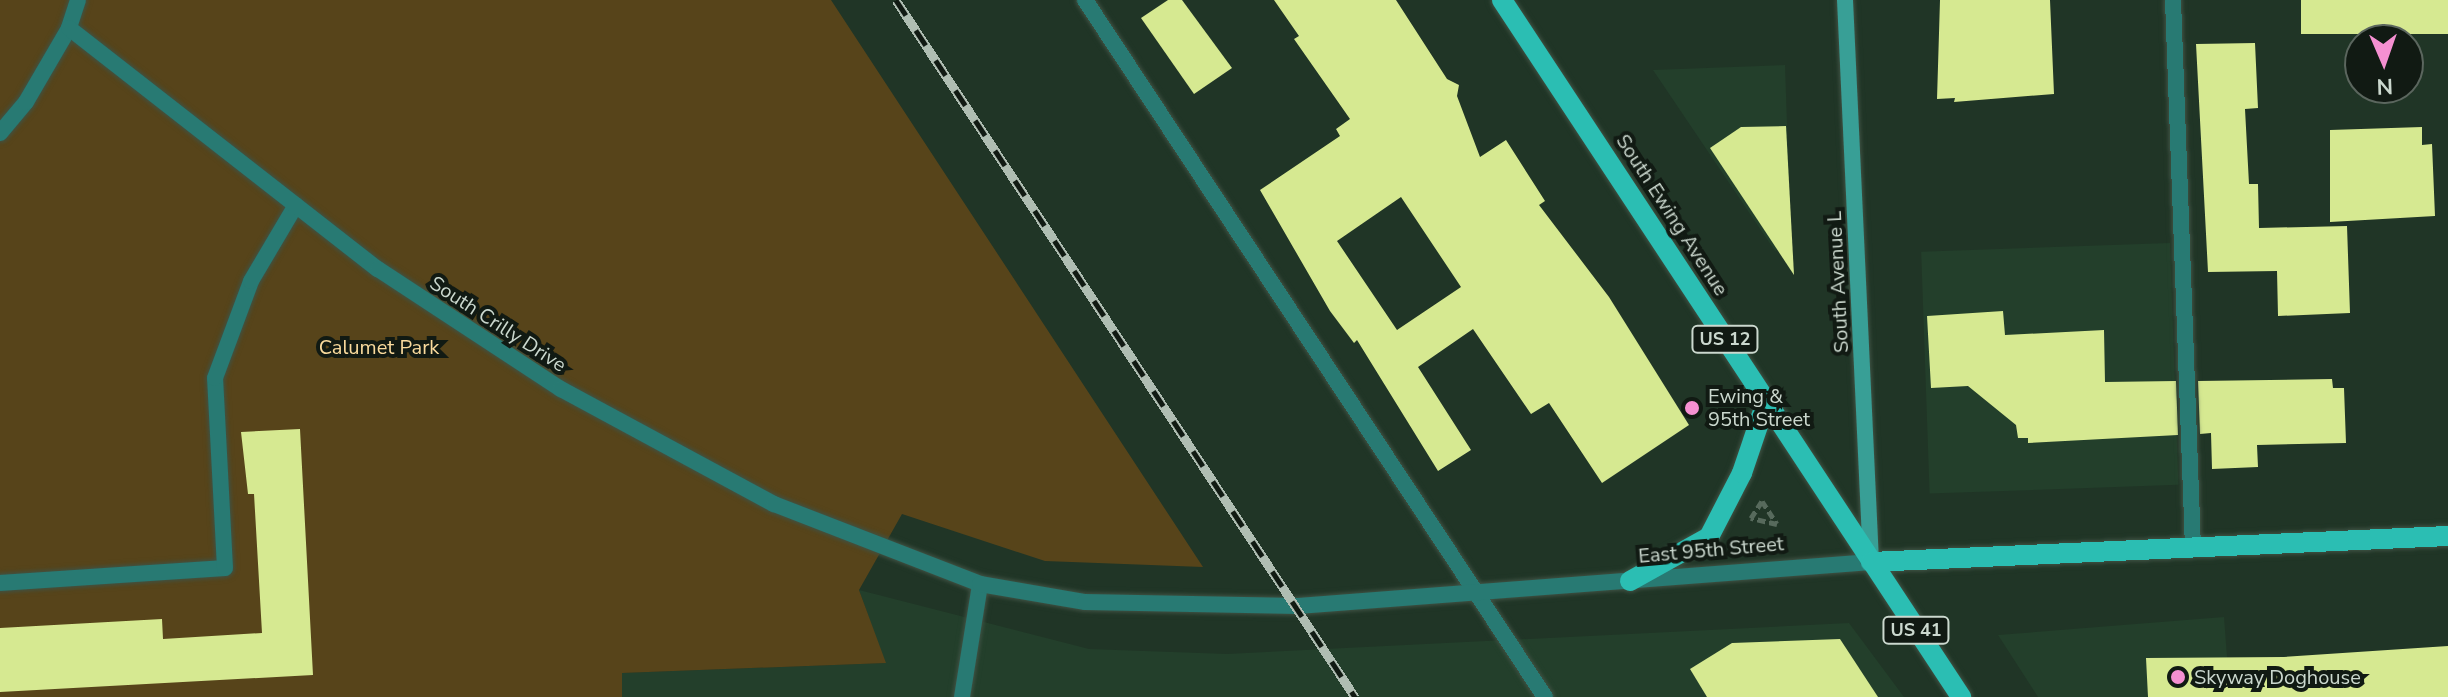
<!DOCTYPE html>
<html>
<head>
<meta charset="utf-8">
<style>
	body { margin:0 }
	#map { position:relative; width:2448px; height:697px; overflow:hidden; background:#203526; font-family:"Nunito Sans",sans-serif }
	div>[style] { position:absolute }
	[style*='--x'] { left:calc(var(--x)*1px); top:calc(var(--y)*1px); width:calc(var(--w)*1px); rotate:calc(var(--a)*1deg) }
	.built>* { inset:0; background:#233f2b; transform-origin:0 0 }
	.green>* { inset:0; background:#57441a }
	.building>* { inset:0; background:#d6e991; transform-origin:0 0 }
	.path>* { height:5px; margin-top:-2.5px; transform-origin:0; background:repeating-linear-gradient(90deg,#576a5c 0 8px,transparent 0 12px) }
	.roads { filter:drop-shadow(0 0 2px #3f5244) drop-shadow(0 0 2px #3f5244) }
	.lane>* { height:16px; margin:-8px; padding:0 8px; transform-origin:8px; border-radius:8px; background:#287a73 }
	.street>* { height:16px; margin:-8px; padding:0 8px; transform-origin:8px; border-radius:8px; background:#287a73 }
	.secondary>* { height:16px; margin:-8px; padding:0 8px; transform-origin:8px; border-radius:8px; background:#389f96 }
	.primary>* { height:20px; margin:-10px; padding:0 10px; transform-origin:10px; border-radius:10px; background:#2bbeb3 }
	.rail>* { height:9px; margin-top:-4.5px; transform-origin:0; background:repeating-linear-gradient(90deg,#111a13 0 18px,#afbdb2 0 36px); box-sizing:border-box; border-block:2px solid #afbdb2 }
	.dots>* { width:22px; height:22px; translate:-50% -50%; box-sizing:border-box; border:4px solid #111a13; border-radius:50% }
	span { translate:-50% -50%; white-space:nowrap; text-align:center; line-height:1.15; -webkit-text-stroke:8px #111a13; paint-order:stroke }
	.shield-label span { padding:2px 6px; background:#111a13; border:2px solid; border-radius:6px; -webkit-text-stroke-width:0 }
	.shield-label { font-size:18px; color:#cbd8ce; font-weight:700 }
	.street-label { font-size:20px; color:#cbd8ce }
	.park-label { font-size:20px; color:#fadb9d }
	.poi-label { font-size:20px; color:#cbd8ce }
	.left { translate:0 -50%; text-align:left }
	.north { position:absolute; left:2344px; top:24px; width:80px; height:80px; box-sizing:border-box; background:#111a13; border:2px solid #5b665e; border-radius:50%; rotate:178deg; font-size:22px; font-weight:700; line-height:32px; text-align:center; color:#cbd8ce }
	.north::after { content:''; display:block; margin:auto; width:28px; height:36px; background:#f590d1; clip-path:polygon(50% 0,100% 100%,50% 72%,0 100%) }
</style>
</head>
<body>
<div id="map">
	<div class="built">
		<div style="clip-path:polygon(1785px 65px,1791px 244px,1775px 251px,1653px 70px)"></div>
		<div style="left:2170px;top:243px;width:242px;height:249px;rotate:88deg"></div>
		<div style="clip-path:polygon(859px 590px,1089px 649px,1227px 654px,1849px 623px,1904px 697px,622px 697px,621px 673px,885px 663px)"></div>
		<div style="clip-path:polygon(2224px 617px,2230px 697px,2038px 697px,1998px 635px)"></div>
	</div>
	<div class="green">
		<div style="clip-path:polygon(0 0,831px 0,1203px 567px,1045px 561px,902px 514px,859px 590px,886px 663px,622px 673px,622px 697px,0 697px)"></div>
	</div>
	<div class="building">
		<div style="clip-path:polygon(1168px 0,1182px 0,1232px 68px,1194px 94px,1141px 18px)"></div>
		<div style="clip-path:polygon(evenodd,1274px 0,1396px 0,1447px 79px,1459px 85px,1457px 96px,1480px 157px,1506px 140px,1545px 201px,1539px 205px,1609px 297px,1689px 425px,1602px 483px,1549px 403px,1531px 414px,1473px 329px,1418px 367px,1471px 450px,1438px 471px,1357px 340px,1354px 343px,1330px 311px,1260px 190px,1340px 136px,1336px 129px,1350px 119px,1294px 39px,1299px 36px,1274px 0,1401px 197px,1461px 287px,1397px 330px,1337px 241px,1401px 197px)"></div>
		<div style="clip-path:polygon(1940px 0,2050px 0,2054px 94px,1954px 102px,1955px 98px,1937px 99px)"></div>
		<div style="left:2301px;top:0;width:147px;height:34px"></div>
		<div style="clip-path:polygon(2255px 43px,2258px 108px,2245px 109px,2249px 184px,2258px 184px,2259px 228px,2347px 226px,2350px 313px,2278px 316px,2277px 271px,2208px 272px,2196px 44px)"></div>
		<div style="clip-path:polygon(1786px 126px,1794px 275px,1710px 148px,1741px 127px)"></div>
		<div style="clip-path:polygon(2422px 127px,2422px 145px,2432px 144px,2435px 216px,2330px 222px,2330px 130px)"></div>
		<div style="clip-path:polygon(2003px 311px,2005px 335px,2104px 330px,2105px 382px,2176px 381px,2178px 435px,2028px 443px,2028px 438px,2018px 438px,2016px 425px,1968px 386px,1931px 388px,1927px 316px)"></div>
		<div style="clip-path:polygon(2332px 379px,2333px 388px,2344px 388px,2346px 443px,2257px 445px,2258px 467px,2212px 469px,2211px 433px,2200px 434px,2198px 381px)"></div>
		<div style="clip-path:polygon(300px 429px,313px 675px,0 692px,0 628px,162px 619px,163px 639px,262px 633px,254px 494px,248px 494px,241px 432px)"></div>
		<div style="clip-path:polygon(1840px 639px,1878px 697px,1707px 697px,1690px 669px,1732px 643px)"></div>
		<div style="clip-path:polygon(2448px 646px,2448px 697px,2148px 697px,2146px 658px,2284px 657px)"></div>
	</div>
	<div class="path">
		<div style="--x:1762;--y:501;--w:27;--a:57"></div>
		<div style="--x:1777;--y:524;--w:27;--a:-167"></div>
		<div style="--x:1751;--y:518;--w:20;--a:-57"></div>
	</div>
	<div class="roads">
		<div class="lane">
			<div style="--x:1085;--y:0;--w:835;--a:56.58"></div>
			<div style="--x:2173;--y:0;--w:548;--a:87.91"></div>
			<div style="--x:0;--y:133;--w:40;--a:-50"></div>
			<div style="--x:26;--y:102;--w:86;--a:-59.8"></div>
			<div style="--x:0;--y:583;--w:225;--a:-3.8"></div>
			<div style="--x:225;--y:568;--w:190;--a:-93"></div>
			<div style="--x:215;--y:378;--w:103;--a:-69.6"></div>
			<div style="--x:251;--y:281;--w:88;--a:-59.4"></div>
			<div style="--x:962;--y:697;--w:114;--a:-80.9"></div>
		</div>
		<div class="street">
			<div style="--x:78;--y:0;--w:29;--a:108"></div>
			<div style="--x:69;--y:28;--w:392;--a:38"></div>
			<div style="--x:378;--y:269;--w:219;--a:33.3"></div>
			<div style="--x:561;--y:389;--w:242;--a:28.4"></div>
			<div style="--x:774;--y:504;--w:221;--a:21.2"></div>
			<div style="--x:980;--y:584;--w:107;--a:9.7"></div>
			<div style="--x:1085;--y:602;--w:213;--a:1.1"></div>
			<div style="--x:1298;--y:606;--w:575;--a:-4.39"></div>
		</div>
		<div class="secondary">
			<div style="--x:1845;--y:0;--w:562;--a:87.35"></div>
		</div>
		<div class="primary">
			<div style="--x:1502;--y:0;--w:835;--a:56.63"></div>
			<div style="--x:1871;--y:562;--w:578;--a:-2.58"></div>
			<div style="--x:1630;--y:581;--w:90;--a:-29.1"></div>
			<div style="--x:1709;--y:537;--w:72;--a:-62.7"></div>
			<div style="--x:1742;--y:473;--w:75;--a:-71.3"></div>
		</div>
	</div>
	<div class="rail">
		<div style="--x:896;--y:0;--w:835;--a:56.63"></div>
	</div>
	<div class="dots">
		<div style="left:1692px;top:408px;background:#f590d1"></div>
		<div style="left:2178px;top:677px;background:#f590d1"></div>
	</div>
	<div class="shield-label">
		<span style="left:1725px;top:339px">US 12</span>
		<span style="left:1916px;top:630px">US 41</span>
	</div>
	<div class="street-label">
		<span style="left:1672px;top:215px;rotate:57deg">South Ewing Avenue</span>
		<span style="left:1838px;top:282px;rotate:-93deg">South Avenue L</span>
		<span style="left:498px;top:324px;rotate:33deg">South Crilly Drive</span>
		<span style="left:1711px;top:550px;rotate:-5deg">East 95th Street</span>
	</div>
	<div class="park-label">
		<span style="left:379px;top:347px">Calumet Park</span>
	</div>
	<div class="poi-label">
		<span class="left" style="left:1708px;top:408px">Ewing &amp;<br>95th Street</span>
		<span class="left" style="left:2194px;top:677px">Skyway Doghouse</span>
	</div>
	<div class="north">N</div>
</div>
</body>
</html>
